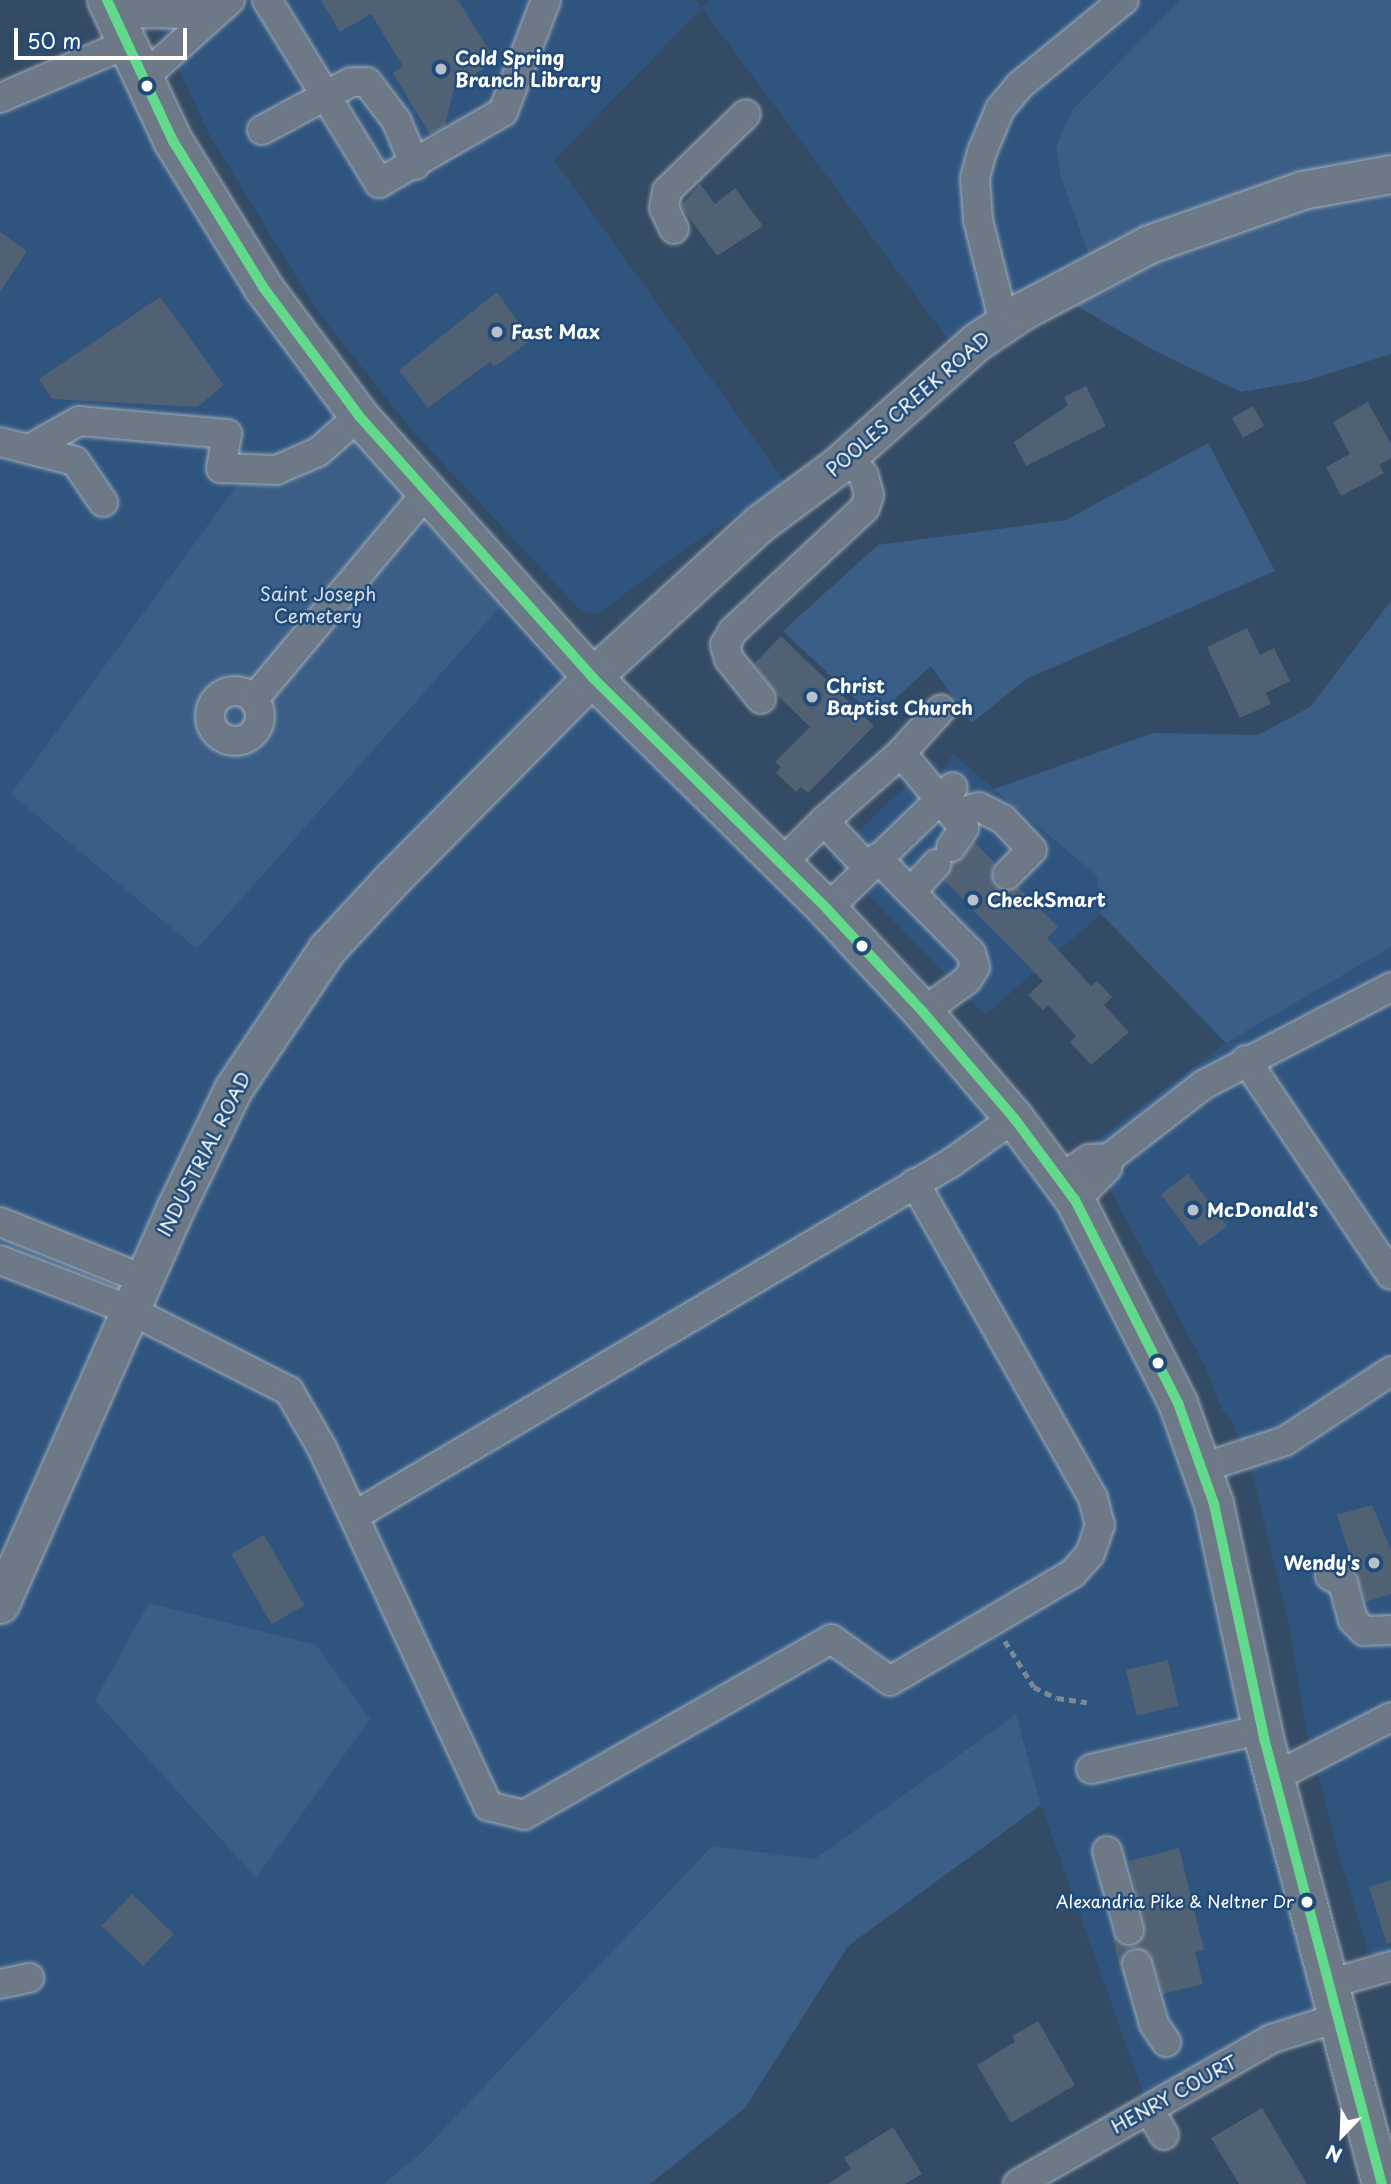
<!DOCTYPE html>
<html>
<head>
<meta charset="utf-8">
<style>
	body { margin:0 }
	#map { position:relative; width:1391px; height:2184px; overflow:hidden; background:#344b65; font-family:"Playpen Sans",sans-serif }
	div>[style] { position:absolute }
	[style*='--x'] { left:calc(var(--x)*1px); top:calc(var(--y)*1px); width:calc(var(--w)*1px); rotate:calc(var(--a)*1deg) }
	.built>* { inset:0; background:#2f557f }
	.green>* { inset:0; background:#3b5e86 }
	.building>* { inset:0; background:#506174; transform-origin:0 0 }
	.path>* { height:4.5px; margin-top:-2.25px; transform-origin:0; background:repeating-linear-gradient(90deg,#7e8895 0 7px,transparent 0 12px) }
	.roads { filter:drop-shadow(0 0 2px #a4aeba) drop-shadow(0 0 2px #a4aeba) }
	.minor>* { height:28px; margin:-14px; padding:0 14px; transform-origin:14px; border-radius:14px; background:#6d7986 }
	.minor>.ring { margin:-14px; padding:0; box-sizing:content-box; background:none; border:28px solid #6d7986; border-radius:50% }
	.major>* { height:37px; margin:-18.5px; padding:0 18.5px; transform-origin:18.5px; border-radius:18.5px; background:#6d7986 }
	.highway>* { height:38px; margin:-19px; padding:0 19px; transform-origin:19px; border-radius:19px; background:#6d7986 }
	.bus-1>* { height:10px; margin:-5px; padding:0 5px; transform-origin:5px; border-radius:5px; background:#62da8c }
	.dots>* { width:19px; height:19px; translate:-50% -50%; box-sizing:border-box; border:4px solid #1f4a7a; border-radius:50% }
	span { translate:-50% -50%; white-space:nowrap; text-align:center; line-height:1.15; -webkit-text-stroke:5px #1f4a7a; paint-order:stroke }
	.bus-label { font-size:17px; color:#fff }
	.right { translate:-100% -50%; text-align:right }
	.poi-label { font-size:19px; color:#fff; font-weight:700 }
	.left { translate:0 -50%; text-align:left }
	.street-label { font-size:19px; color:#fff }
	.park-label { font-size:19px; color:#d8dfe8 }
	.north { position:absolute; left:1307px; top:2100px; width:70px; height:70px; -webkit-text-stroke:5px #1f4a7a; paint-order:stroke; rotate:203deg; font-size:19px; font-weight:700; line-height:28px; text-align:center; color:#fff }
	.north::after { content:''; display:block; margin:auto; width:24px; height:32px; background:#fff; clip-path:polygon(50% 0,100% 100%,50% 72%,0 100%) }
	.scale { position:absolute; left:14px; top:28px; width:173px; height:32px; box-sizing:border-box; border:4px solid #fff; border-top:0; padding-left:9px; font-size:21px; line-height:24px; white-space:nowrap; color:#fff; -webkit-text-stroke:5px #1f4a7a; paint-order:stroke }
</style>
</head>
<body>
<div id="map">
	<div class="built">
		<div style="clip-path:polygon(147px 0,696px 0,701px 7px,710px 0,1180px 0,1072px 110px,1056px 147px,1061px 178px,1089px 255px,953px 346px,702px 8px,554px 160px,786px 483px,686px 548px,598px 614px,582px 612px,416px 435px,318px 312px,209px 134px)"></div>
		<div style="clip-path:polygon(126px 44px,173px 141px,514px 591px,1014px 1118px,1177px 1403px,1337px 2018px,1149px 2109px,1041px 1805px,1016px 1714px,815px 1859px,712px 1846px,421px 2153px,383px 2184px,0 2184px,0 98px)"></div>
		<div style="clip-path:polygon(953px 754px,1097px 876px,1101px 914px,985px 1015px,831px 857px,912px 780px,939px 776px)"></div>
		<div style="clip-path:polygon(1391px 947px,1391px 1958px,1387px 1960px,1369px 1953px,1338px 1853px,1305px 1723px,1289px 1625px,1255px 1484px,1233px 1422px,1222px 1410px,1204px 1364px,1087px 1147px,1226px 1043px)"></div>
	</div>
	<div class="green">
		<div style="clip-path:polygon(1180px 0,1391px 0,1391px 162px,1198px 212px,1089px 255px,1061px 178px,1056px 147px,1072px 110px)"></div>
		<div style="clip-path:polygon(1391px 188px,1391px 354px,1305px 381px,1241px 392px,1153px 350px,1068px 301px,1177px 251px,1353px 189px)"></div>
		<div style="clip-path:polygon(359px 416px,514px 591px,197px 949px,11px 794px,244px 476px)"></div>
		<div style="clip-path:polygon(1208px 443px,1275px 571px,1026px 679px,972px 723px,931px 666px,875px 717px,783px 631px,878px 545px,1066px 520px)"></div>
		<div style="clip-path:polygon(1391px 601px,1391px 947px,1226px 1043px,1101px 914px,1097px 876px,994px 789px,1153px 733px,1258px 735px,1310px 707px)"></div>
		<div style="clip-path:polygon(149px 1603px,316px 1645px,370px 1719px,256px 1878px,95px 1700px)"></div>
		<div style="clip-path:polygon(1016px 1714px,1041px 1805px,848px 1946px,745px 2108px,650px 2184px,383px 2184px,421px 2153px,712px 1846px,815px 1859px)"></div>
	</div>
	<div class="building">
		<div style="clip-path:polygon(321px 0,458px 0,496px 61px,454px 87px,445px 126px,430px 135px,393px 73px,403px 66px,371px 14px,340px 32px)"></div>
		<div style="clip-path:polygon(700px 184px,715px 204px,735px 188px,763px 226px,717px 256px,681px 206px)"></div>
		<div style="clip-path:polygon(0 232px,27px 251px,0 292px)"></div>
		<div style="clip-path:polygon(497px 292px,531px 340px,494px 367px,490px 362px,428px 408px,399px 370px)"></div>
		<div style="clip-path:polygon(160px 297px,224px 385px,197px 407px,52px 399px,39px 379px)"></div>
		<div style="clip-path:polygon(1086px 386px,1106px 426px,1026px 466px,1014px 442px,1068px 405px,1064px 397px)"></div>
		<div style="clip-path:polygon(1368px 402px,1391px 444px,1391px 458px,1379px 465px,1384px 473px,1341px 496px,1326px 467px,1350px 454px,1333px 422px)"></div>
		<div style="left:1253px;top:406px;width:23px;height:24px;rotate:61deg"></div>
		<div style="clip-path:polygon(1247px 628px,1260px 655px,1274px 648px,1290px 681px,1266px 693px,1271px 704px,1240px 718px,1207px 647px)"></div>
		<div style="clip-path:polygon(781px 636px,874px 726px,808px 793px,801px 787px,796px 792px,776px 773px,781px 767px,775px 762px,810px 727px,777px 695px,754px 664px)"></div>
		<div style="clip-path:polygon(974px 842px,995px 863px,991px 871px,995px 886px,1003px 891px,1018px 887px,1058px 927px,1047px 938px,1091px 986px,1097px 981px,1112px 997px,1104px 1005px,1129px 1032px,1091px 1065px,1070px 1042px,1076px 1036px,1048px 1005px,1043px 1010px,1028px 995px,1043px 981px,944px 880px,952px 863px,964px 857px)"></div>
		<div style="left:1188px;top:1174px;width:65px;height:34px;rotate:53deg"></div>
		<div style="clip-path:polygon(1372px 1505px,1391px 1550px,1391px 1594px,1365px 1602px,1337px 1515px)"></div>
		<div style="left:264px;top:1535px;width:81px;height:38px;rotate:60deg"></div>
		<div style="left:1168px;top:1660px;width:47px;height:43px;rotate:77deg"></div>
		<div style="clip-path:polygon(1179px 1848px,1204px 1950px,1195px 1952px,1203px 1984px,1163px 1994px,1149px 1953px,1132px 1948px,1125px 1953px,1120px 1968px,1112px 1934px,1124px 1946px,1133px 1946px,1145px 1933px,1129px 1861px)"></div>
		<div style="clip-path:polygon(1391px 1880px,1391px 1943px,1387px 1944px,1369px 1887px)"></div>
		<div style="left:132px;top:1894px;width:58px;height:44px;rotate:44deg"></div>
		<div style="clip-path:polygon(1038px 2021px,1075px 2085px,1011px 2123px,977px 2065px,1015px 2042px,1012px 2036px)"></div>
		<div style="clip-path:polygon(1262px 2108px,1307px 2184px,1239px 2184px,1211px 2138px)"></div>
		<div style="clip-path:polygon(893px 2127px,922px 2174px,905px 2184px,828px 2184px,851px 2169px,844px 2158px)"></div>
	</div>
	<div class="path">
		<div style="--x:1005;--y:1641;--w:54;--a:57.8"></div>
		<div style="--x:1034;--y:1687;--w:25;--a:26"></div>
		<div style="--x:1057;--y:1698;--w:30;--a:8"></div>
	</div>
	<div class="roads">
		<div class="minor">
			<div style="--x:267;--y:0;--w:215;--a:58.5"></div>
			<div style="--x:379;--y:183;--w:143;--a:-29.8"></div>
			<div style="--x:503;--y:112;--w:120;--a:-69"></div>
			<div style="--x:113;--y:13;--w:96;--a:0.6"></div>
			<div style="--x:143;--y:78;--w:117;--a:-41.9"></div>
			<div style="--x:0;--y:98;--w:137;--a:-23.2"></div>
			<div style="--x:262;--y:130;--w:101;--a:-28.3"></div>
			<div style="--x:351;--y:82;--w:16;--a:0"></div>
			<div style="--x:367;--y:82;--w:48;--a:52.7"></div>
			<div style="--x:396;--y:120;--w:49;--a:67.1"></div>
			<div style="--x:674;--y:229;--w:23;--a:-115"></div>
			<div style="--x:664;--y:208;--w:17;--a:-80"></div>
			<div style="--x:667;--y:191;--w:110;--a:-44.3"></div>
			<div style="--x:1004;--y:323;--w:106;--a:-104.2"></div>
			<div style="--x:978;--y:220;--w:42;--a:-94.1"></div>
			<div style="--x:975;--y:178;--w:27;--a:-75"></div>
			<div style="--x:982;--y:152;--w:47;--a:-67.3"></div>
			<div style="--x:1000;--y:109;--w:31;--a:-50"></div>
			<div style="--x:1020;--y:85;--w:134;--a:-39.3"></div>
			<div style="--x:0;--y:442;--w:77;--a:14.2"></div>
			<div style="--x:75;--y:461;--w:50;--a:55.7"></div>
			<div style="--x:31;--y:448;--w:55;--a:-29.4"></div>
			<div style="--x:79;--y:421;--w:149;--a:5"></div>
			<div style="--x:227;--y:434;--w:35;--a:100"></div>
			<div style="--x:221;--y:468;--w:55;--a:2.1"></div>
			<div style="--x:276;--y:470;--w:46;--a:-23.2"></div>
			<div style="--x:318;--y:452;--w:55;--a:-41.3"></div>
			<div class="ring" style="left:210px;top:691px;width:22px;height:22px"></div>
			<div style="--x:254;--y:699;--w:268;--a:-50.1"></div>
			<div style="--x:761;--y:699;--w:51;--a:-128.7"></div>
			<div style="--x:729;--y:659;--w:15;--a:-106"></div>
			<div style="--x:725;--y:645;--w:16;--a:-60"></div>
			<div style="--x:733;--y:631;--w:180;--a:-43"></div>
			<div style="--x:865;--y:508;--w:14;--a:-73"></div>
			<div style="--x:869;--y:495;--w:20;--a:-105"></div>
			<div style="--x:864;--y:476;--w:25;--a:-127"></div>
			<div style="--x:901;--y:753;--w:98;--a:50"></div>
			<div style="--x:964;--y:828;--w:23;--a:124"></div>
			<div style="--x:953;--y:814;--w:27;--a:-15"></div>
			<div style="--x:979;--y:807;--w:27;--a:27"></div>
			<div style="--x:1003;--y:819;--w:42;--a:46.9"></div>
			<div style="--x:1032;--y:850;--w:35;--a:135"></div>
			<div style="--x:877;--y:858;--w:134;--a:45.3"></div>
			<div style="--x:971;--y:953;--w:15;--a:74"></div>
			<div style="--x:975;--y:967;--w:15;--a:122"></div>
			<div style="--x:967;--y:980;--w:54;--a:144"></div>
			<div style="--x:781;--y:864;--w:61;--a:-45"></div>
			<div style="--x:867;--y:867;--w:63;--a:-133.1"></div>
			<div style="--x:824;--y:821;--w:103;--a:-41.4"></div>
			<div style="--x:901;--y:753;--w:59;--a:-47.7"></div>
			<div style="--x:911;--y:892;--w:38;--a:-48"></div>
			<div style="--x:827;--y:909;--w:175;--a:-44.1"></div>
			<div style="--x:1246;--y:1060;--w:259;--a:56"></div>
			<div style="--x:1109;--y:1158;--w:119;--a:-37.8"></div>
			<div style="--x:1203;--y:1085;--w:212;--a:-27.5"></div>
			<div style="--x:1059;--y:1180;--w:37;--a:-35"></div>
			<div style="--x:1089;--y:1159;--w:20;--a:-3"></div>
			<div style="--x:1109;--y:1158;--w:10;--a:101"></div>
			<div style="--x:1107;--y:1168;--w:45;--a:135"></div>
			<div style="--x:0;--y:1222;--w:154;--a:21.7"></div>
			<div style="--x:0;--y:1260;--w:139;--a:21"></div>
			<div style="--x:130;--y:1310;--w:178;--a:27"></div>
			<div style="--x:289;--y:1391;--w:66;--a:59.9"></div>
			<div style="--x:322;--y:1448;--w:395;--a:65.1"></div>
			<div style="--x:488;--y:1806;--w:37;--a:14"></div>
			<div style="--x:524;--y:1815;--w:354;--a:-29.8"></div>
			<div style="--x:831;--y:1639;--w:72;--a:35.4"></div>
			<div style="--x:890;--y:1681;--w:212;--a:-30.5"></div>
			<div style="--x:1073;--y:1573;--w:25;--a:-48"></div>
			<div style="--x:1090;--y:1554;--w:31;--a:-71"></div>
			<div style="--x:1100;--y:1525;--w:28;--a:-105"></div>
			<div style="--x:1093;--y:1498;--w:362;--a:-119.5"></div>
			<div style="--x:1202;--y:1468;--w:87;--a:-18"></div>
			<div style="--x:1285;--y:1441;--w:127;--a:-33.4"></div>
			<div style="--x:354;--y:1516;--w:694;--a:-30.6"></div>
			<div style="--x:951;--y:1163;--w:77;--a:-35.5"></div>
			<div style="--x:1330;--y:1576;--w:15;--a:28"></div>
			<div style="--x:1343;--y:1583;--w:38;--a:75"></div>
			<div style="--x:1353;--y:1620;--w:16;--a:45"></div>
			<div style="--x:1364;--y:1631;--w:27;--a:-2"></div>
			<div style="--x:1091;--y:1769;--w:177;--a:-13.1"></div>
			<div style="--x:1275;--y:1777;--w:131;--a:-27.3"></div>
			<div style="--x:1107;--y:1851;--w:82;--a:74.4"></div>
			<div style="--x:1137;--y:1964;--w:62;--a:74.2"></div>
			<div style="--x:1154;--y:2024;--w:22;--a:56"></div>
			<div style="--x:0;--y:1984;--w:30;--a:-12"></div>
			<div style="--x:1329;--y:1984;--w:65;--a:-16.2"></div>
			<div style="--x:1149;--y:2109;--w:30;--a:60"></div>
			<div style="--x:1018;--y:2184;--w:292;--a:-29.8"></div>
			<div style="--x:1271;--y:2039;--w:69;--a:-17.7"></div>
		</div>
		<div class="major">
			<div style="--x:0;--y:1604;--w:432;--a:-66.1"></div>
			<div style="--x:175;--y:1209;--w:133;--a:-64.2"></div>
			<div style="--x:233;--y:1089;--w:169;--a:-56.1"></div>
			<div style="--x:327;--y:949;--w:96;--a:-47.1"></div>
			<div style="--x:392;--y:879;--w:284;--a:-45.3"></div>
			<div style="--x:592;--y:677;--w:228;--a:-42.5"></div>
			<div style="--x:760;--y:523;--w:96;--a:-36.5"></div>
			<div style="--x:837;--y:466;--w:186;--a:-41.7"></div>
			<div style="--x:976;--y:342;--w:58;--a:-33.7"></div>
			<div style="--x:1024;--y:310;--w:141;--a:-27.8"></div>
			<div style="--x:1149;--y:244;--w:162;--a:-19.4"></div>
			<div style="--x:1302;--y:190;--w:90;--a:-10.2"></div>
		</div>
		<div class="highway">
			<div style="--x:107;--y:0;--w:156;--a:64.9"></div>
			<div style="--x:173;--y:141;--w:172;--a:58.3"></div>
			<div style="--x:263;--y:287;--w:161;--a:53.3"></div>
			<div style="--x:359;--y:416;--w:350;--a:48.2"></div>
			<div style="--x:592;--y:677;--w:330;--a:44.6"></div>
			<div style="--x:827;--y:909;--w:141;--a:47"></div>
			<div style="--x:923;--y:1012;--w:140;--a:49.4"></div>
			<div style="--x:1014;--y:1118;--w:102;--a:53.4"></div>
			<div style="--x:1075;--y:1200;--w:228;--a:63.1"></div>
			<div style="--x:1178;--y:1403;--w:107;--a:70.4"></div>
			<div style="--x:1214;--y:1504;--w:239;--a:77.9"></div>
			<div style="--x:1264;--y:1738;--w:461;--a:75.2"></div>
		</div>
	</div>
	<div class="bus-1">
		<div style="--x:107;--y:0;--w:156;--a:64.9"></div>
		<div style="--x:173;--y:141;--w:172;--a:58.3"></div>
		<div style="--x:263;--y:287;--w:161;--a:53.3"></div>
		<div style="--x:359;--y:416;--w:350;--a:48.2"></div>
		<div style="--x:592;--y:677;--w:330;--a:44.6"></div>
		<div style="--x:827;--y:909;--w:141;--a:47"></div>
		<div style="--x:923;--y:1012;--w:140;--a:49.4"></div>
		<div style="--x:1014;--y:1118;--w:102;--a:53.4"></div>
		<div style="--x:1075;--y:1200;--w:228;--a:63.1"></div>
		<div style="--x:1178;--y:1403;--w:107;--a:70.4"></div>
		<div style="--x:1214;--y:1504;--w:239;--a:77.9"></div>
		<div style="--x:1264;--y:1738;--w:461;--a:75.2"></div>
	</div>
	<div class="dots">
		<div style="left:441px;top:69px;background:#b8c0c9"></div>
		<div style="left:147px;top:86px;background:#fff"></div>
		<div style="left:497px;top:332px;background:#b8c0c9"></div>
		<div style="left:812px;top:697px;background:#b8c0c9"></div>
		<div style="left:973px;top:900px;background:#b8c0c9"></div>
		<div style="left:862px;top:946px;background:#fff"></div>
		<div style="left:1193px;top:1210px;background:#b8c0c9"></div>
		<div style="left:1158px;top:1363px;background:#fff"></div>
		<div style="left:1374px;top:1563px;background:#b8c0c9"></div>
		<div style="left:1307px;top:1902px;background:#fff"></div>
	</div>
	<div class="bus-label">
		<span class="right" style="left:1294px;top:1902px">Alexandria Pike &amp; Neltner Dr</span>
	</div>
	<div class="poi-label">
		<span class="left" style="left:455px;top:69px">Cold Spring<br>Branch Library</span>
		<span class="left" style="left:511px;top:332px">Fast Max</span>
		<span class="left" style="left:826px;top:697px">Christ<br>Baptist Church</span>
		<span class="left" style="left:987px;top:900px">CheckSmart</span>
		<span class="left" style="left:1207px;top:1210px">McDonald's</span>
		<span class="right" style="left:1360px;top:1563px">Wendy's</span>
	</div>
	<div class="street-label">
		<span style="left:908px;top:404px;rotate:-41deg">POOLES CREEK ROAD</span>
		<span style="left:204px;top:1154px;rotate:-63deg">INDUSTRIAL ROAD</span>
		<span style="left:1174px;top:2094px;rotate:-29deg">HENRY COURT</span>
	</div>
	<div class="park-label">
		<span style="left:318px;top:605px">Saint Joseph<br>Cemetery</span>
	</div>
	<div class="north">N</div>
	<div class="scale">50 m</div>
</div>
</body>
</html>
